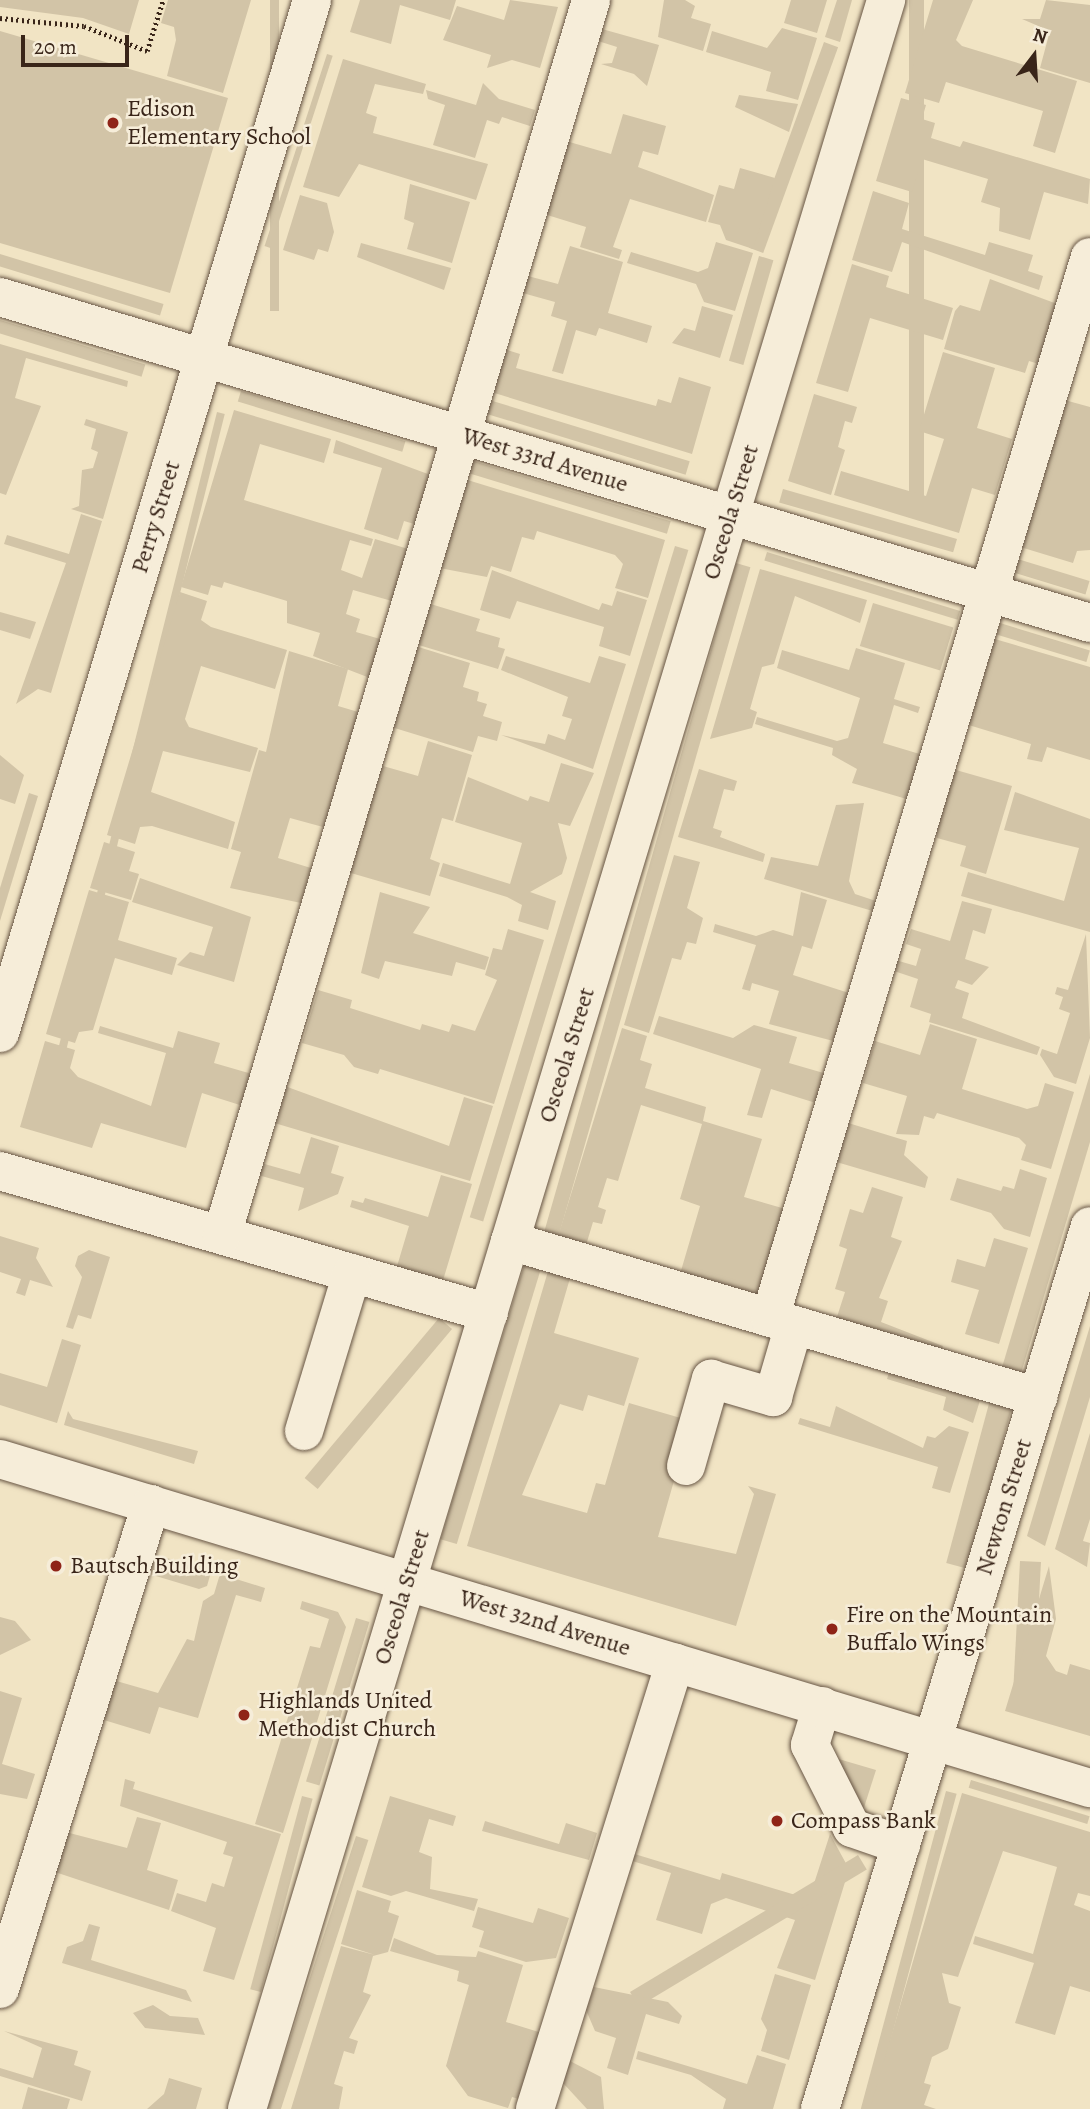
<!DOCTYPE html>
<html>
<head>
<meta charset="utf-8">
<style>
	body { margin:0 }
	#map { position:relative; width:1090px; height:2109px; overflow:hidden; background:#f1e4c4; font-family:Alegreya,serif }
	div>[style] { position:absolute }
	[style*='--x'] { left:calc(var(--x)*1px); top:calc(var(--y)*1px); width:calc(var(--w)*1px); rotate:calc(var(--a)*1deg) }
	.green>* { inset:0; background:#d2c4a7; transform-origin:0 0 }
	.path>* { height:4.5px; margin-top:-2.25px; transform-origin:0; background:repeating-linear-gradient(90deg,#392519 0 2px,transparent 0 5.5px) }
	.roads { filter:drop-shadow(0 0 2px #675544) drop-shadow(0 0 2px #675544) }
	.minor>* { height:38px; margin:-19px; padding:0 19px; transform-origin:19px; border-radius:19px; background:#f6edd9 }
	.dots>* { width:19px; height:19px; translate:-50% -50%; box-sizing:border-box; border:4px solid #f6edd9; border-radius:50% }
	span { translate:-50% -50%; white-space:nowrap; text-align:center; line-height:1.15; -webkit-text-stroke:5px #f6edd9; paint-order:stroke }
	.poi-label { font-size:24px; color:#392519 }
	.left { translate:0 -50%; text-align:left }
	.street-label { font-size:24px; color:#392519 }
	.north { position:absolute; left:999px; top:21px; width:70px; height:70px; -webkit-text-stroke:5px #f6edd9; paint-order:stroke; rotate:17deg; font-size:19px; font-weight:700; line-height:28px; text-align:center; color:#392519 }
	.north::after { content:''; display:block; margin:auto; width:24px; height:32px; background:#392519; clip-path:polygon(50% 0,100% 100%,50% 72%,0 100%) }
	.scale { position:absolute; left:21px; top:35px; width:108px; height:32px; box-sizing:border-box; border:4px solid #392519; border-top:0; padding-left:9px; font-size:21px; line-height:24px; white-space:nowrap; color:#392519; -webkit-text-stroke:5px #f6edd9; paint-order:stroke }
</style>
</head>
<body>
<div id="map">
	<div class="green">
		<div style="clip-path:polygon(0 0,139px 0,129px 34px,83px 18px,0 7px)"></div>
		<div style="clip-path:polygon(168px 0,251px 0,223px 93px,167px 76px,176px 40px,174px 27px,161px 23px)"></div>
		<div style="left:270px;top:0;width:9px;height:311px"></div>
		<div style="clip-path:polygon(360px 0,456px 0,450px 20px,400px 5px,391px 44px,350px 32px)"></div>
		<div style="clip-path:polygon(510px 0,558px 7px,540px 68px,512px 60px,487px 68px,491px 55px,443px 40px,457px 6px,504px 20px)"></div>
		<div style="clip-path:polygon(664px 0,685px 0,695px 6px,691px 18px,711px 24px,703px 51px,658px 37px)"></div>
		<div style="clip-path:polygon(791px 0,827px 0,817px 33px,784px 23px)"></div>
		<div style="clip-path:polygon(837px 0,852px 0,840px 42px,825px 37px)"></div>
		<div style="left:909px;top:0;width:15px;height:496px"></div>
		<div style="clip-path:polygon(933px 0,973px 0,956px 40px,962px 46px,1077px 81px,1055px 153px,1033px 146px,1043px 111px,946px 82px,939px 103px,905px 93px)"></div>
		<div style="clip-path:polygon(1046px 0,1090px 5px,1090px 83px,1040px 68px,1050px 31px,1022px 19px,1040px 19px)"></div>
		<div style="clip-path:polygon(782px 28px,817px 38px,798px 100px,766px 91px,771px 72px,706px 52px,712px 31px,767px 48px)"></div>
		<div style="clip-path:polygon(602px 29px,659px 45px,647px 86px,634px 74px,601px 64px,612px 63px,617px 47px,598px 41px)"></div>
		<div style="clip-path:polygon(0 31px,228px 98px,170px 293px,0 243px)"></div>
		<div style="left:824px;top:42px;width:15px;height:219px;rotate:20deg"></div>
		<div style="left:327px;top:54px;width:6px;height:202px;rotate:18deg"></div>
		<div style="clip-path:polygon(343px 59px,426px 84px,423px 94px,375px 84px,366px 113px,377px 117px,373px 133px,488px 164px,476px 200px,359px 164px,339px 197px,303px 187px)"></div>
		<div style="clip-path:polygon(483px 83px,499px 99px,535px 110px,530px 126px,502px 117px,499px 124px,487px 120px,475px 158px,433px 145px,445px 105px,428px 99px,426px 90px,476px 105px)"></div>
		<div style="clip-path:polygon(739px 95px,798px 104px,789px 132px,735px 107px)"></div>
		<div style="clip-path:polygon(901px 98px,926px 105px,922px 119px,935px 123px,931px 138px,960px 147px,963px 141px,1090px 179px,1088px 204px,1044px 192px,1030px 240px,999px 231px,1000px 208px,981px 202px,988px 179px,922px 159px,912px 192px,876px 181px)"></div>
		<div style="clip-path:polygon(623px 114px,666px 126px,658px 155px,643px 151px,638px 167px,714px 195px,706px 222px,630px 199px,613px 247px,622px 250px,619px 259px,580px 247px,586px 227px,544px 214px,566px 141px,611px 154px)"></div>
		<div style="clip-path:polygon(740px 168px,775px 178px,753px 249px,726px 240px,720px 225px,708px 222px,719px 185px,734px 189px)"></div>
		<div style="clip-path:polygon(410px 184px,470px 202px,452px 263px,407px 249px,414px 223px,404px 219px)"></div>
		<div style="clip-path:polygon(873px 191px,909px 203px,902px 229px,985px 255px,989px 242px,1033px 255px,1028px 271px,1043px 276px,1039px 290px,902px 242px,892px 272px,852px 260px)"></div>
		<div style="clip-path:polygon(300px 195px,327px 203px,334px 232px,328px 252px,318px 249px,314px 260px,283px 250px)"></div>
		<div style="clip-path:polygon(716px 242px,753px 253px,735px 311px,704px 302px,696px 284px,627px 263px,631px 252px,698px 272px,708px 268px)"></div>
		<div style="clip-path:polygon(361px 243px,451px 268px,444px 290px,357px 257px)"></div>
		<div style="clip-path:polygon(570px 246px,623px 262px,608px 313px,652px 326px,647px 343px,599px 328px,596px 336px,576px 330px,563px 374px,552px 371px,567px 321px,551px 316px,555px 302px,519px 292px,524px 275px,558px 284px)"></div>
		<div style="left:0;top:254px;width:171px;height:12px;rotate:17deg"></div>
		<div style="left:759px;top:256px;width:15px;height:109px;rotate:16deg"></div>
		<div style="clip-path:polygon(852px 264px,889px 276px,886px 287px,953px 308px,943px 340px,870px 318px,848px 392px,816px 383px)"></div>
		<div style="clip-path:polygon(990px 279px,1060px 305px,1042px 365px,1029px 361px,1025px 373px,944px 349px,955px 311px,960px 305px,980px 311px)"></div>
		<div style="clip-path:polygon(702px 306px,733px 315px,720px 358px,672px 343px,684px 328px,695px 331px)"></div>
		<div style="left:0;top:320px;width:152px;height:13px;rotate:17deg"></div>
		<div style="clip-path:polygon(0 344px,128px 381px,127px 387px,26px 358px,15px 398px,41px 406px,6px 495px,0 493px)"></div>
		<div style="clip-path:polygon(501px 348px,520px 354px,516px 368px,656px 406px,658px 399px,671px 403px,679px 377px,711px 387px,692px 454px,488px 391px)"></div>
		<div style="clip-path:polygon(943px 352px,995px 368px,977px 428px,1012px 439px,995px 495px,972px 488px,959px 533px,834px 495px,841px 471px,926px 496px,944px 439px,919px 431px)"></div>
		<div style="left:241px;top:391px;width:172px;height:11px;rotate:17deg"></div>
		<div style="clip-path:polygon(814px 394px,857px 407px,852px 423px,845px 421px,838px 447px,845px 450px,831px 495px,788px 481px)"></div>
		<div style="left:486px;top:399px;width:213px;height:14px;rotate:17deg"></div>
		<div style="clip-path:polygon(1061px 399px,1090px 407px,1090px 550px,1077px 551px,1073px 563px,1017px 546px)"></div>
		<div style="clip-path:polygon(234px 410px,331px 439px,324px 463px,260px 444px,244px 500px,373px 539px,371px 546px,350px 540px,341px 570px,362px 578px,375px 539px,415px 551px,399px 603px,353px 590px,346px 614px,360px 619px,356px 632px,387px 641px,375px 680px,313px 656px,320px 633px,287px 623px,287px 601px,224px 582px,222px 588px,211px 585px,208px 595px,181px 587px)"></div>
		<div style="left:217px;top:412px;width:8px;height:700px;rotate:14deg"></div>
		<div style="clip-path:polygon(86px 419px,128px 432px,103px 519px,71px 509px,79px 506px,82px 470px,93px 468px,98px 452px,91px 449px,96px 429px,84px 425px)"></div>
		<div style="clip-path:polygon(336px 440px,436px 477px,421px 526px,404px 521px,398px 540px,364px 529px,382px 468px,333px 453px)"></div>
		<div style="left:467px;top:459px;width:213px;height:13px;rotate:17deg"></div>
		<div style="clip-path:polygon(461px 478px,665px 540px,648px 598px,615px 588px,623px 564px,615px 555px,537px 531px,534px 540px,522px 537px,511px 572px,491px 566px,487px 577px,434px 567px)"></div>
		<div style="left:783px;top:489px;width:181px;height:14px;rotate:16deg"></div>
		<div style="clip-path:polygon(81px 514px,102px 521px,51px 693px,38px 689px,16px 704px,66px 563px,4px 544px,7px 535px,69px 554px)"></div>
		<div style="left:675px;top:546px;width:14px;height:702px;rotate:17deg"></div>
		<div style="left:767px;top:552px;width:202px;height:9px;rotate:17deg"></div>
		<div style="left:1014px;top:558px;width:79px;height:14px;rotate:17deg"></div>
		<div style="left:736px;top:563px;width:15px;height:701px;rotate:16deg"></div>
		<div style="clip-path:polygon(760px 569px,867px 600px,860px 623px,795px 596px,774px 664px,762px 667px,750px 709px,757px 712px,752px 728px,710px 739px)"></div>
		<div style="clip-path:polygon(492px 570px,599px 610px,602px 603px,612px 606px,617px 591px,647px 600px,630px 656px,599px 646px,604px 627px,517px 601px,510px 619px,480px 610px)"></div>
		<div style="clip-path:polygon(180px 592px,207px 601px,201px 620px,211px 627px,287px 650px,275px 689px,201px 666px,185px 719px,189px 727px,258px 748px,250px 772px,163px 751px,151px 792px,235px 822px,228px 849px,152px 826px,140px 827px,135px 844px,107px 835px)"></div>
		<div style="clip-path:polygon(424px 602px,480px 619px,476px 631px,500px 638px,498px 647px,505px 649px,498px 669px,412px 643px)"></div>
		<div style="left:873px;top:603px;width:84px;height:45px;rotate:17deg"></div>
		<div style="clip-path:polygon(0 612px,36px 622px,30px 639px,0 630px)"></div>
		<div style="left:1000px;top:623px;width:94px;height:12px;rotate:17deg"></div>
		<div style="clip-path:polygon(988px 637px,1090px 667px,1090px 760px,1047px 747px,1042px 762px,1027px 759px,1031px 744px,962px 723px)"></div>
		<div style="clip-path:polygon(412px 645px,470px 663px,463px 687px,479px 692px,477px 701px,487px 704px,483px 716px,502px 722px,497px 741px,478px 736px,473px 752px,388px 726px)"></div>
		<div style="clip-path:polygon(856px 648px,905px 663px,894px 699px,920px 707px,918px 713px,894px 705px,883px 743px,923px 755px,910px 800px,852px 783px,857px 769px,832px 755px,833px 748px,755px 724px,757px 717px,837px 741px,848px 738px,860px 698px,777px 668px,782px 650px,849px 670px)"></div>
		<div style="clip-path:polygon(289px 651px,348px 669px,338px 706px,365px 714px,329px 835px,323px 827px,290px 818px,278px 858px,311px 868px,301px 903px,230px 888px,241px 852px,231px 849px,259px 750px,266px 752px)"></div>
		<div style="clip-path:polygon(506px 656px,590px 683px,599px 656px,626px 664px,593px 769px,501px 735px,545px 744px,548px 734px,565px 740px,572px 719px,562px 716px,568px 697px,501px 670px)"></div>
		<div style="clip-path:polygon(428px 741px,472px 755px,453px 821px,442px 818px,430px 859px,440px 863px,430px 896px,344px 871px,376px 764px,418px 776px)"></div>
		<div style="clip-path:polygon(0 755px,24px 775px,15px 804px,0 799px)"></div>
		<div style="clip-path:polygon(561px 763px,594px 773px,570px 826px,558px 823px,567px 858px,562px 874px,530px 892px,556px 901px,548px 930px,518px 921px,522px 905px,507px 897px,439px 876px,443px 863px,510px 884px,522px 843px,455px 822px,468px 777px,528px 801px,530px 796px,549px 802px)"></div>
		<div style="clip-path:polygon(949px 768px,1012px 786px,986px 874px,960px 866px,966px 846px,937px 838px,934px 818px)"></div>
		<div style="clip-path:polygon(699px 769px,737px 781px,734px 791px,724px 789px,713px 828px,722px 831px,720px 837px,765px 854px,763px 862px,678px 837px)"></div>
		<div style="clip-path:polygon(1015px 792px,1090px 819px,1090px 932px,961px 896px,968px 872px,1064px 901px,1079px 848px,1004px 830px)"></div>
		<div style="clip-path:polygon(29px 793px,38px 796px,0 921px,0 888px)"></div>
		<div style="clip-path:polygon(864px 803px,849px 881px,855px 894px,879px 902px,876px 912px,764px 879px,771px 857px,818px 866px,836px 805px)"></div>
		<div style="clip-path:polygon(104px 842px,135px 852px,129px 871px,139px 874px,131px 900px,90px 888px)"></div>
		<div style="clip-path:polygon(674px 855px,700px 862px,687px 908px,703px 918px,696px 944px,687px 942px,681px 960px,672px 958px,649px 1033px,624px 1025px)"></div>
		<div style="clip-path:polygon(140px 878px,251px 917px,234px 982px,177px 965px,190px 952px,204px 956px,213px 927px,132px 902px)"></div>
		<div style="clip-path:polygon(89px 890px,129px 902px,118px 940px,177px 958px,172px 975px,115px 958px,93px 1030px,79px 1032px,75px 1043px,46px 1034px)"></div>
		<div style="clip-path:polygon(380px 892px,430px 907px,413px 933px,489px 957px,485px 970px,456px 962px,452px 976px,385px 961px,379px 979px,361px 973px)"></div>
		<div style="clip-path:polygon(801px 892px,827px 900px,812px 949px,802px 946px,793px 975px,852px 994px,837px 1042px,769px 1024px,779px 991px,752px 983px,750px 991px,742px 989px,756px 945px,713px 932px,715px 924px,756px 936px,773px 930px,793px 936px)"></div>
		<div style="clip-path:polygon(962px 901px,992px 909px,985px 934px,973px 930px,965px 959px,989px 967px,972px 985px,958px 980px,955px 988px,969px 993px,962px 1018px,1040px 1047px,1037px 1055px,929px 1022px,931px 1014px,910px 1007px,918px 979px,888px 969px,892px 959px,916px 966px,921px 949px,906px 944px,911px 929px,950px 941px)"></div>
		<div style="clip-path:polygon(508px 929px,544px 940px,494px 1104px,380px 1069px,378px 1074px,354px 1067px,344px 1055px,302px 1043px,318px 990px,352px 1000px,350px 1008px,420px 1030px,422px 1024px,449px 1032px,452px 1024px,475px 1031px,497px 980px,485px 975px,493px 948px,502px 950px)"></div>
		<div style="clip-path:polygon(1086px 934px,1090px 1038px,1076px 1084px,1054px 1077px,1040px 1055px,1042px 1049px,1057px 1054px,1070px 1013px,1059px 1009px,1063px 997px,1055px 994px,1057px 987px,1068px 990px)"></div>
		<div style="clip-path:polygon(659px 1016px,733px 1038px,754px 1025px,797px 1037px,789px 1063px,827px 1074px,819px 1104px,771px 1089px,762px 1118px,747px 1115px,761px 1069px,653px 1034px)"></div>
		<div style="clip-path:polygon(930px 1024px,977px 1039px,962px 1089px,1027px 1109px,1038px 1106px,1045px 1083px,1074px 1092px,1051px 1169px,1021px 1160px,1026px 1145px,1019px 1138px,937px 1113px,934px 1119px,924px 1116px,919px 1135px,896px 1134px,907px 1096px,863px 1083px,875px 1041px,920px 1055px)"></div>
		<div style="clip-path:polygon(100px 1026px,173px 1048px,178px 1031px,220px 1043px,214px 1063px,252px 1074px,243px 1106px,202px 1093px,186px 1148px,101px 1123px,92px 1148px,20px 1127px,45px 1041px,75px 1050px,70px 1068px,78px 1077px,151px 1106px,166px 1053px,98px 1033px)"></div>
		<div style="clip-path:polygon(622px 1028px,647px 1036px,640px 1060px,652px 1064px,645px 1088px,706px 1107px,703px 1121px,762px 1139px,744px 1197px,789px 1210px,760px 1306px,678px 1281px,700px 1206px,680px 1199px,702px 1124px,641px 1105px,618px 1181px,607px 1178px,598px 1207px,606px 1210px,602px 1224px,593px 1222px,584px 1252px,556px 1243px)"></div>
		<div style="clip-path:polygon(1090px 1074px,1090px 1142px,1019px 1380px,1000px 1374px)"></div>
		<div style="clip-path:polygon(282px 1085px,449px 1146px,464px 1097px,493px 1106px,470px 1181px,271px 1122px)"></div>
		<div style="clip-path:polygon(845px 1122px,907px 1141px,904px 1155px,928px 1177px,925px 1188px,833px 1161px)"></div>
		<div style="clip-path:polygon(311px 1137px,339px 1146px,331px 1173px,344px 1177px,338px 1194px,298px 1211px,304px 1188px,258px 1175px,261px 1163px,300px 1174px)"></div>
		<div style="clip-path:polygon(1020px 1169px,1047px 1178px,1030px 1237px,1004px 1229px,991px 1213px,950px 1200px,957px 1178px,1001px 1191px,1003px 1186px,1014px 1189px)"></div>
		<div style="clip-path:polygon(441px 1175px,472px 1184px,441px 1287px,395px 1273px,409px 1226px,350px 1207px,352px 1200px,363px 1203px,365px 1198px,428px 1217px)"></div>
		<div style="clip-path:polygon(872px 1187px,903px 1197px,891px 1237px,902px 1241px,879px 1298px,888px 1301px,881px 1322px,943px 1346px,940px 1356px,835px 1323px,845px 1292px,835px 1289px,847px 1249px,839px 1246px,850px 1209px,863px 1213px)"></div>
		<div style="clip-path:polygon(0 1236px,39px 1248px,36px 1258px,53px 1287px,30px 1280px,25px 1296px,16px 1293px,21px 1279px,0 1272px)"></div>
		<div style="clip-path:polygon(994px 1238px,1028px 1248px,999px 1344px,965px 1334px,979px 1290px,951px 1282px,957px 1259px,985px 1267px)"></div>
		<div style="clip-path:polygon(89px 1250px,110px 1257px,91px 1319px,78px 1315px,73px 1329px,66px 1327px,82px 1277px,75px 1266px,78px 1256px)"></div>
		<div style="clip-path:polygon(551px 1261px,573px 1268px,554px 1333px,639px 1358px,624px 1406px,588px 1395px,583px 1411px,560px 1404px,522px 1495px,587px 1513px,596px 1483px,605px 1485px,629px 1403px,691px 1421px,658px 1537px,736px 1554px,754px 1494px,748px 1486px,776px 1494px,736px 1626px,467px 1546px)"></div>
		<div style="left:543px;top:1262px;width:295px;height:17px;rotate:107deg"></div>
		<div style="left:439px;top:1318px;width:17px;height:209px;rotate:40deg"></div>
		<div style="clip-path:polygon(1090px 1326px,1090px 1397px,1045px 1546px,1027px 1536px)"></div>
		<div style="clip-path:polygon(62px 1339px,81px 1345px,57px 1423px,0 1405px,0 1373px,47px 1387px)"></div>
		<div style="clip-path:polygon(891px 1366px,982px 1394px,973px 1423px,943px 1410px,946px 1397px,887px 1379px)"></div>
		<div style="left:991px;top:1396px;width:23px;height:173px;rotate:15deg"></div>
		<div style="clip-path:polygon(836px 1406px,923px 1448px,927px 1436px,935px 1438px,949px 1426px,969px 1432px,950px 1493px,932px 1488px,938px 1467px,798px 1424px,800px 1418px,830px 1427px)"></div>
		<div style="clip-path:polygon(68px 1411px,73px 1419px,198px 1451px,194px 1464px,64px 1425px)"></div>
		<div style="clip-path:polygon(1090px 1433px,1090px 1519px,1083px 1541px,1090px 1543px,1087px 1567px,1055px 1549px)"></div>
		<div style="clip-path:polygon(142px 1550px,211px 1572px,207px 1586px,199px 1589px,136px 1570px)"></div>
		<div style="left:1020px;top:1561px;width:21px;height:141px;rotate:3deg"></div>
		<div style="clip-path:polygon(1049px 1566px,1056px 1619px,1046px 1656px,1056px 1671px,1067px 1675px,1070px 1664px,1090px 1670px,1090px 1736px,1005px 1711px)"></div>
		<div style="clip-path:polygon(220px 1574px,265px 1588px,261px 1602px,236px 1595px,198px 1718px,159px 1707px,150px 1734px,94px 1717px,106px 1678px,158px 1693px,187px 1639px,194px 1641px,203px 1601px,214px 1594px)"></div>
		<div style="clip-path:polygon(302px 1601px,338px 1612px,346px 1627px,283px 1833px,255px 1824px,310px 1646px,320px 1648px,329px 1619px,300px 1609px)"></div>
		<div style="clip-path:polygon(0 1617px,15px 1621px,31px 1640px,0 1655px)"></div>
		<div style="left:356px;top:1618px;width:14px;height:171px;rotate:17deg"></div>
		<div style="clip-path:polygon(0 1691px,22px 1698px,2px 1764px,35px 1774px,27px 1799px,0 1794px)"></div>
		<div style="clip-path:polygon(825px 1755px,876px 1770px,860px 1820px)"></div>
		<div style="clip-path:polygon(125px 1779px,135px 1782px,133px 1789px,281px 1834px,234px 1980px,203px 1971px,216px 1928px,171px 1911px,177px 1893px,206px 1902px,212px 1883px,224px 1887px,233px 1857px,223px 1854px,227px 1842px,120px 1806px)"></div>
		<div style="left:971px;top:1780px;width:124px;height:8px;rotate:17deg"></div>
		<div style="left:946px;top:1791px;width:11px;height:332px;rotate:15deg"></div>
		<div style="clip-path:polygon(962px 1793px,1090px 1832px,1090px 1896px,1078px 1893px,1074px 1905px,1090px 1911px,1090px 1992px,1070px 1986px,1055px 2035px,1015px 2023px,1034px 1963px,973px 1944px,975px 1936px,1033px 1954px,1057px 1867px,1003px 1851px,958px 1977px,942px 1973px,949px 2003px,961px 2007px,948px 2049px,932px 2057px,924px 2083px,931px 2085px,924px 2105px,936px 2109px,870px 2109px)"></div>
		<div style="left:302px;top:1796px;width:11px;height:200px;rotate:15deg"></div>
		<div style="clip-path:polygon(390px 1796px,456px 1816px,453px 1826px,429px 1819px,419px 1852px,432px 1857px,430px 1889px,478px 1899px,474px 1911px,406px 1891px,391px 1896px,362px 1887px)"></div>
		<div style="clip-path:polygon(137px 1817px,161px 1823px,147px 1870px,178px 1880px,169px 1910px,46px 1869px,58px 1830px,127px 1848px)"></div>
		<div style="clip-path:polygon(485px 1821px,559px 1844px,566px 1823px,597px 1833px,589px 1860px,482px 1831px)"></div>
		<div style="clip-path:polygon(830px 1834px,849px 1869px,815px 1980px,777px 1968px,795px 1920px,726px 1898px,711px 1904px,702px 1934px,656px 1920px,671px 1873px,626px 1859px,628px 1852px,720px 1880px,722px 1873px,809px 1899px)"></div>
		<div style="left:356px;top:1836px;width:13px;height:286px;rotate:18deg"></div>
		<div style="left:858px;top:1855px;width:17px;height:266px;rotate:59deg"></div>
		<div style="clip-path:polygon(357px 1890px,391px 1901px,388px 1912px,399px 1916px,388px 1952px,373px 1956px,363px 1992px,371px 1995px,349px 2038px,358px 2041px,354px 2054px,344px 2051px,334px 2084px,343px 2087px,339px 2109px,291px 2109px,341px 1946px,375px 1955px,341px 1944px)"></div>
		<div style="clip-path:polygon(478px 1907px,533px 1923px,538px 1908px,569px 1918px,556px 1958px,526px 1962px,479px 1947px,484px 1931px,472px 1927px)"></div>
		<div style="clip-path:polygon(89px 1924px,100px 1927px,91px 1960px,186px 1990px,192px 2002px,62px 1963px,67px 1947px,83px 1941px)"></div>
		<div style="clip-path:polygon(394px 1938px,437px 1955px,476px 1957px,478px 1951px,523px 1965px,506px 2022px,542px 2033px,522px 2100px,512px 2097px,508px 2108px,468px 2096px,446px 2066px,469px 1985px,457px 1981px,459px 1971px,390px 1951px)"></div>
		<div style="clip-path:polygon(775px 1974px,811px 1985px,789px 2060px,761px 2051px,767px 2030px,761px 2019px)"></div>
		<div style="clip-path:polygon(594px 1987px,668px 2002px,682px 2016px,679px 2024px,646px 2014px,628px 2075px,607px 2068px,616px 2038px,595px 2031px,586px 2010px)"></div>
		<div style="clip-path:polygon(153px 2005px,170px 2016px,198px 2018px,205px 2035px,145px 2028px,133px 2013px)"></div>
		<div style="clip-path:polygon(4px 2031px,78px 2051px,74px 2065px,91px 2071px,82px 2101px,0 2076px,0 2068px,33px 2078px,42px 2048px)"></div>
		<div style="clip-path:polygon(638px 2051px,747px 2084px,757px 2055px,786px 2064px,773px 2109px,723px 2109px,726px 2099px,691px 2075px,636px 2059px)"></div>
		<div style="clip-path:polygon(570px 2061px,601px 2077px,604px 2109px,587px 2109px,563px 2083px)"></div>
		<div style="clip-path:polygon(169px 2078px,202px 2088px,196px 2109px,147px 2109px,164px 2094px)"></div>
		<div style="clip-path:polygon(28px 2087px,70px 2099px,67px 2109px,22px 2109px)"></div>
	</div>
	<div class="path">
		<div style="--x:0;--y:18;--w:84;--a:5.4"></div>
		<div style="--x:84;--y:26;--w:68;--a:21.6"></div>
		<div style="--x:147;--y:51;--w:53;--a:-72.6"></div>
	</div>
	<div class="roads">
		<div class="minor">
			<div style="--x:0;--y:297;--w:1138;--a:16.65"></div>
			<div style="--x:0;--y:1033;--w:1079;--a:-73.19"></div>
			<div style="--x:0;--y:1171;--w:509;--a:16.19"></div>
			<div style="--x:222;--y:1235;--w:1289;--a:-73.36"></div>
			<div style="--x:510;--y:1241;--w:551;--a:16.46"></div>
			<div style="--x:770;--y:1318;--w:1108;--a:-73.22"></div>
			<div style="--x:304;--y:1431;--w:165;--a:-73.1"></div>
			<div style="--x:0;--y:1459;--w:1139;--a:16.8"></div>
			<div style="--x:686;--y:1466;--w:91;--a:-74"></div>
			<div style="--x:711;--y:1379;--w:65;--a:16.2"></div>
			<div style="--x:773;--y:1397;--w:75;--a:-73.7"></div>
			<div style="--x:822;--y:1706;--w:41;--a:107.1"></div>
			<div style="--x:810;--y:1745;--w:93;--a:63.2"></div>
			<div style="--x:852;--y:1828;--w:52;--a:19.1"></div>
			<div style="--x:0;--y:1989;--w:508;--a:-72.71"></div>
			<div style="--x:247;--y:2109;--w:2204;--a:-73.14"></div>
			<div style="--x:535;--y:2109;--w:468;--a:-72.6"></div>
			<div style="--x:820;--y:2109;--w:923;--a:-73"></div>
		</div>
	</div>
	<div class="dots">
		<div style="left:113px;top:123px;background:#8f2418"></div>
		<div style="left:56px;top:1566px;background:#8f2418"></div>
		<div style="left:832px;top:1629px;background:#8f2418"></div>
		<div style="left:244px;top:1715px;background:#8f2418"></div>
		<div style="left:777px;top:1821px;background:#8f2418"></div>
	</div>
	<div class="poi-label">
		<span class="left" style="left:127px;top:123px">Edison<br>Elementary School</span>
		<span class="left" style="left:70px;top:1566px">Bautsch Building</span>
		<span class="left" style="left:846px;top:1629px">Fire on the Mountain<br>Buffalo Wings</span>
		<span class="left" style="left:258px;top:1715px">Highlands United<br>Methodist Church</span>
		<span class="left" style="left:791px;top:1821px">Compass Bank</span>
	</div>
	<div class="street-label">
		<span style="left:545px;top:460px;rotate:17deg">West 33rd Avenue</span>
		<span style="left:731px;top:512px;rotate:-73deg">Osceola Street</span>
		<span style="left:156px;top:517px;rotate:-73deg">Perry Street</span>
		<span style="left:567px;top:1055px;rotate:-73deg">Osceola Street</span>
		<span style="left:1004px;top:1507px;rotate:-73deg">Newton Street</span>
		<span style="left:402px;top:1597px;rotate:-73deg">Osceola Street</span>
		<span style="left:545px;top:1623px;rotate:17deg">West 32nd Avenue</span>
	</div>
	<div class="north">N</div>
	<div class="scale">20 m</div>
</div>
</body>
</html>
